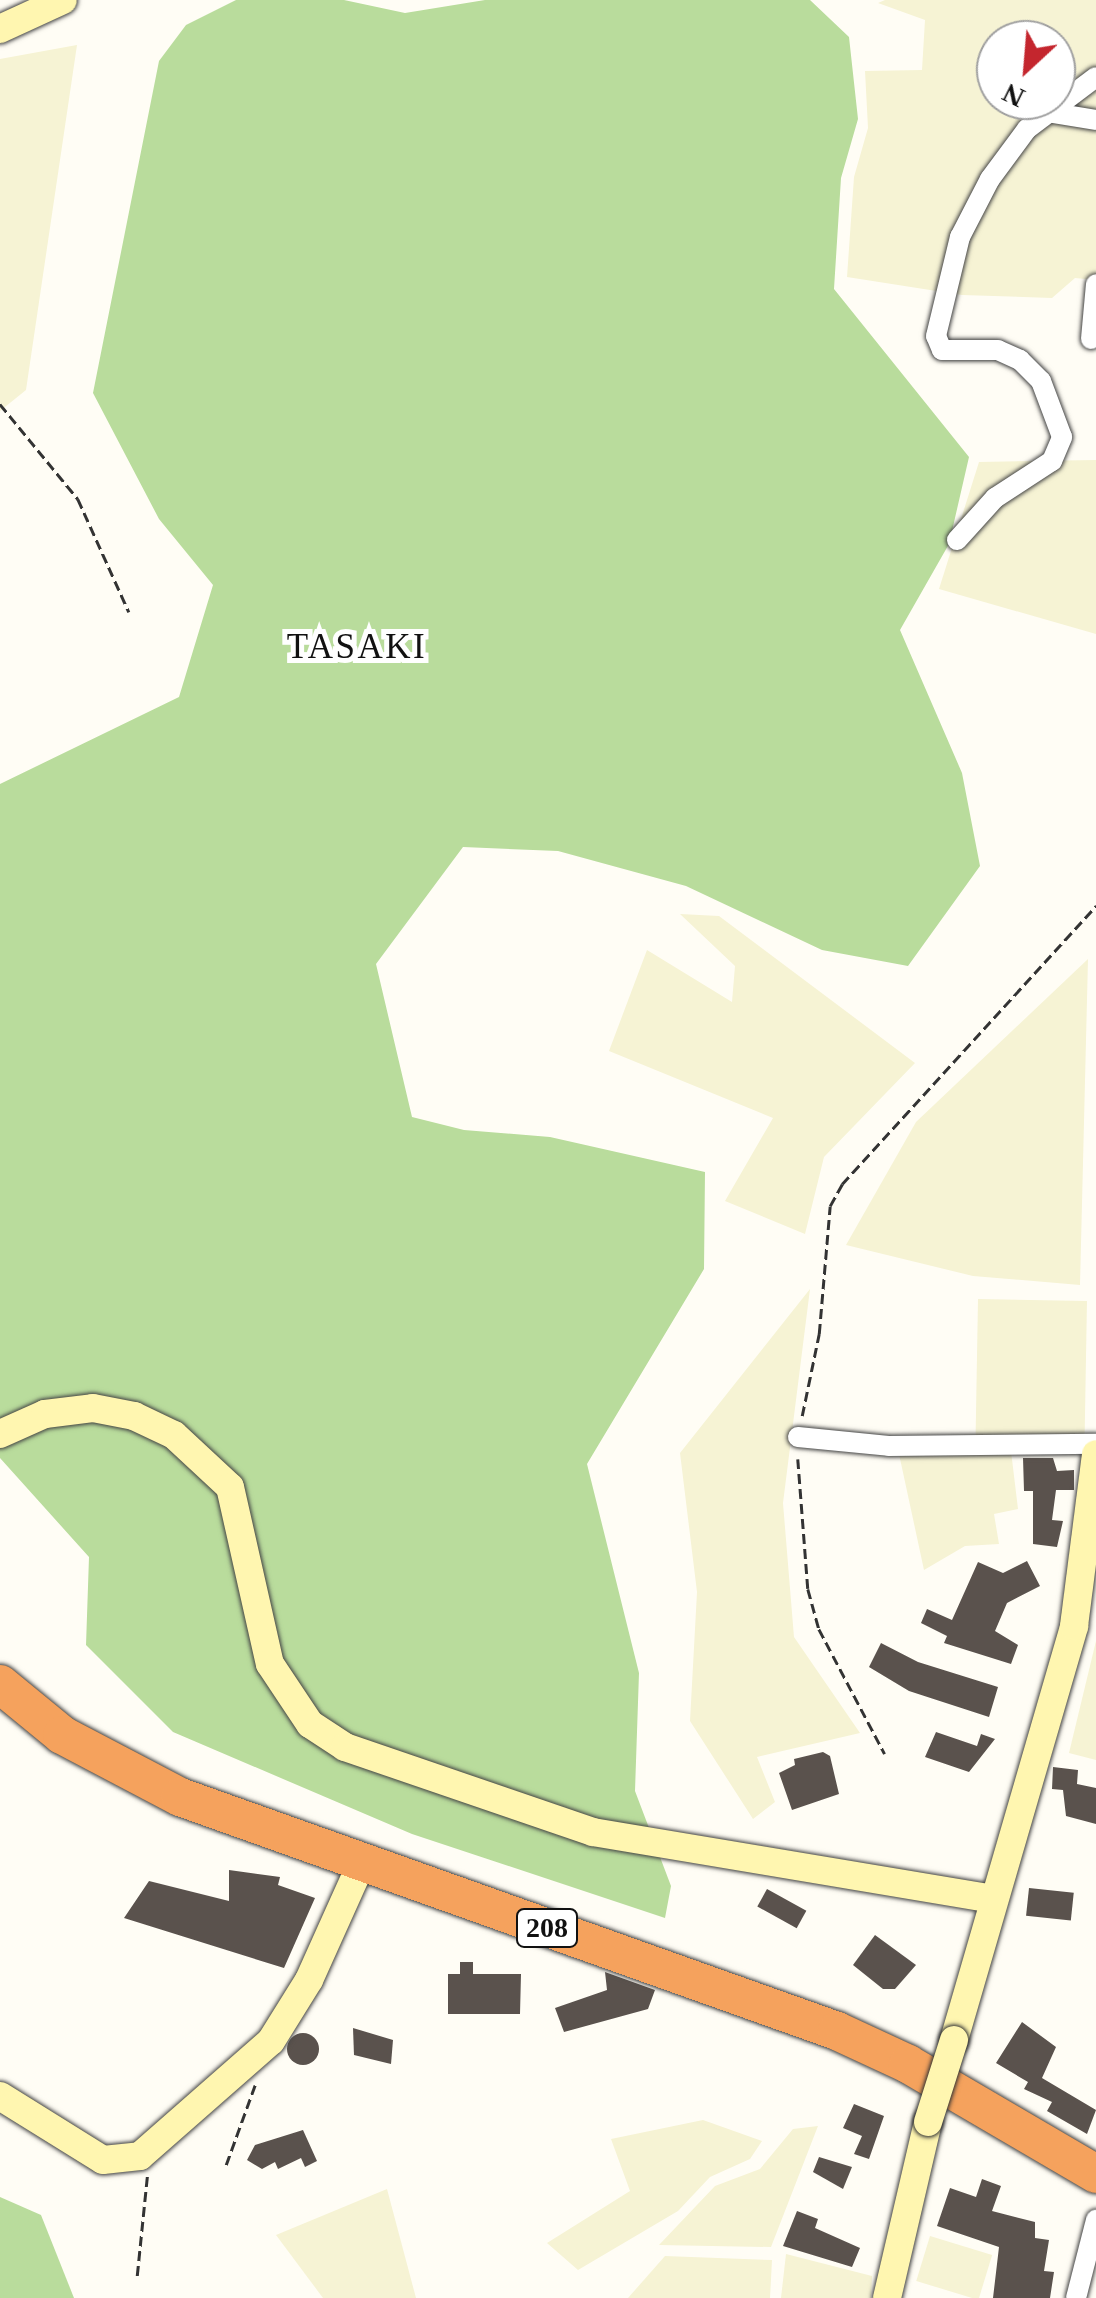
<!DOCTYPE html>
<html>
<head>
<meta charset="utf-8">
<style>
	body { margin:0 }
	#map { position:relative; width:1096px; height:2298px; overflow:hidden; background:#fffdf5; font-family:Georgia,serif }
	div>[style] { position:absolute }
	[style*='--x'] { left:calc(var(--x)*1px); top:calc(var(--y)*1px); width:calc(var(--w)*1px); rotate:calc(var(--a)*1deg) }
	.farmland>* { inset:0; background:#f6f3d4; transform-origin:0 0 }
	.forest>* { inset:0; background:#b9dc9c }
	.building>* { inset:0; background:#5a524d; transform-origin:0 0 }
	.round { border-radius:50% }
	.path>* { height:2.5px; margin-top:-1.25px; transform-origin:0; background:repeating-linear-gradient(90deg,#333 0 10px,transparent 0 15px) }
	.roads { filter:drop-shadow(0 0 2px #444) drop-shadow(0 0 2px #444) }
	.street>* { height:20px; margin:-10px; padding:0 10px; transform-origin:10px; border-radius:10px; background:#fff }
	.secondary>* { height:28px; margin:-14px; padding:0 14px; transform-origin:14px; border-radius:14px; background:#fff6b0 }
	.highway>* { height:38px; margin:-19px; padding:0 19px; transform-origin:19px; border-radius:19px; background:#f5a25d }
	.bridges { filter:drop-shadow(0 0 2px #333) drop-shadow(0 0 2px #333) }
	.secondary-bridge>* { height:28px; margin:-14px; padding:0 14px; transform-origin:14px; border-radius:14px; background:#fff6b0 }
	span { translate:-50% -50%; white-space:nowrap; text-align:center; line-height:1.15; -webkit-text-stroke:10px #fff; paint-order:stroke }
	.shield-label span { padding:2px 8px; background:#fff; border:2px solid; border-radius:8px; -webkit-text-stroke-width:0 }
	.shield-label { font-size:28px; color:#111; font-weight:700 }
	.quarter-label { font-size:35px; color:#111; letter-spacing:2.5px }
	.north { position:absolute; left:976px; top:20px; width:100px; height:100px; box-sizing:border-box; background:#fff; border:2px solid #a0a0a0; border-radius:50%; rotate:206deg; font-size:28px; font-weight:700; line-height:40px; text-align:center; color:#111 }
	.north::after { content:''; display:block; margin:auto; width:35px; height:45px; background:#c4262e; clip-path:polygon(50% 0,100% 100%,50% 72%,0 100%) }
</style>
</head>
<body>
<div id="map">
	<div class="farmland">
		<div style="clip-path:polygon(evenodd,885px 0,1096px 0,1096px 280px,1075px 278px,1052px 298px,962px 295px,847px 277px,854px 177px,868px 128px,865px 71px,922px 70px,925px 20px,878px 3px,885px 0,996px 40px,1056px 40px,1056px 100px,996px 100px,996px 40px)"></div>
		<div style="clip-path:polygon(77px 45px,26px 390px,0 411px,0 59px)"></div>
		<div style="clip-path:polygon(1096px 460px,1096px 634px,939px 589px,979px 462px)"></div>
		<div style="clip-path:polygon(680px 914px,719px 916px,915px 1063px,824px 1157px,805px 1234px,725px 1201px,773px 1118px,609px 1051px,647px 950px,732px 1002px,735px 966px)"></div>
		<div style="clip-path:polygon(1088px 959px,1080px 1285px,973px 1276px,846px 1245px,916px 1122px)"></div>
		<div style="clip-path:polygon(810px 1289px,783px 1503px,794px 1637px,860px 1733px,757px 1757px,775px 1802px,753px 1819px,690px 1721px,697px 1592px,680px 1453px)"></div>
		<div style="left:978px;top:1299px;width:109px;height:137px;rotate:1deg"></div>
		<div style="clip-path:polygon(1011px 1451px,1018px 1509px,994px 1514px,999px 1544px,965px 1546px,924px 1570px,899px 1454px)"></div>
		<div style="clip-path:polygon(1096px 1641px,1096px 1760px,1069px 1753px)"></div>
		<div style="clip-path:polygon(703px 2120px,762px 2141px,750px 2159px,710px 2177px,678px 2211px,578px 2270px,547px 2243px,630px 2191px,611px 2139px)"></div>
		<div style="clip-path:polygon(818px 2126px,771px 2247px,659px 2245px,715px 2186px,760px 2169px,793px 2129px)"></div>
		<div style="clip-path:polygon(387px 2189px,416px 2298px,323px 2298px,276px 2235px)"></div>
		<div style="left:930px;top:2236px;width:65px;height:47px;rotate:17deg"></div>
		<div style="clip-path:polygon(786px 2254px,872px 2276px,871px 2298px,781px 2298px)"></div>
		<div style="clip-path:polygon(665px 2256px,772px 2260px,770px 2298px,628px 2298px)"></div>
	</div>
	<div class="forest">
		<div style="clip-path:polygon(236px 0,344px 0,405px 13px,485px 0,810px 0,849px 37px,858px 119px,841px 178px,834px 289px,969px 457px,949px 544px,900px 630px,962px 773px,980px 866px,908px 966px,822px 950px,686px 886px,558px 851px,463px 847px,376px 964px,412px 1117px,464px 1130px,550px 1137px,705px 1172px,704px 1269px,587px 1464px,639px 1673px,635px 1791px,671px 1886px,665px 1918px,412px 1834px,173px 1732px,86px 1645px,89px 1557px,0 1458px,0 784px,179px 697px,213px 585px,159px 519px,93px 393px,159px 61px,186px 25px)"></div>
		<div style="clip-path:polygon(0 2197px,41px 2215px,74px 2298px,0 2298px)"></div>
	</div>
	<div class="building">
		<div style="clip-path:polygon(1023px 1458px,1053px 1458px,1057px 1471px,1074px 1470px,1074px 1490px,1056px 1490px,1052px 1520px,1063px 1521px,1057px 1547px,1033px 1544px,1033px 1491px,1024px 1491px)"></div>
		<div style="clip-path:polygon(1027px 1561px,1040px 1586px,1007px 1603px,995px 1631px,1018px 1645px,1011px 1664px,944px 1643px,947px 1636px,921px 1623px,927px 1609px,952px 1620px,978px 1562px,1003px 1573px)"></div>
		<div style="clip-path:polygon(881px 1643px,918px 1662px,998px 1687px,989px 1717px,909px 1691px,869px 1667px)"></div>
		<div style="clip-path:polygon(936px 1732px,977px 1746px,981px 1734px,995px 1739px,969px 1772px,925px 1757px)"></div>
		<div style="clip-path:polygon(823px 1752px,830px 1756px,839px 1794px,792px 1810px,779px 1773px,795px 1765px,794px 1759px)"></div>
		<div style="clip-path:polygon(1053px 1767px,1078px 1770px,1077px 1784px,1096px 1788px,1096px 1824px,1066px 1816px,1063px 1790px,1052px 1789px)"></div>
		<div style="clip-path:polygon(229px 1870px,280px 1877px,278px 1885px,315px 1898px,284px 1968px,124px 1918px,149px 1881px,229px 1901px)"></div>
		<div style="left:1029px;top:1888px;width:45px;height:28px;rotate:6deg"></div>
		<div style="left:767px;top:1889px;width:45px;height:20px;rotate:29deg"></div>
		<div style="clip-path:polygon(875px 1935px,916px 1965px,895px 1989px,883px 1989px,853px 1965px)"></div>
		<div style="clip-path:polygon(460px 1962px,473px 1962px,473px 1974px,521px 1974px,520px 2014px,448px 2014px,448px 1974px,460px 1974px)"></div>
		<div style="clip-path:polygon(605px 1972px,655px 1990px,648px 2009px,564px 2032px,555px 2008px,607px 1990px)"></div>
		<div style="clip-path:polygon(1022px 2022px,1056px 2047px,1042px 2078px,1096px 2110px,1087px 2134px,1047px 2111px,1052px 2102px,1024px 2089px,1028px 2082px,996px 2063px)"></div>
		<div style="clip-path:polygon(353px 2028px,393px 2040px,391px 2064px,354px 2055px)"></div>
		<div class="round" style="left:287px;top:2033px;width:32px;height:32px"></div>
		<div style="clip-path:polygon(854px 2104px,884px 2116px,869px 2159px,854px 2154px,862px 2136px,843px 2128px)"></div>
		<div style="clip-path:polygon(303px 2130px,317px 2161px,305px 2167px,301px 2158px,278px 2169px,275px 2162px,262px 2169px,247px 2160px,255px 2145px)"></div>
		<div style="clip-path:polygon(819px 2157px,852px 2167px,843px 2189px,813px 2172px)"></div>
		<div style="clip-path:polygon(982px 2179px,1001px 2186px,992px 2211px,1035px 2222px,1035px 2238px,1049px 2240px,1044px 2271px,1054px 2272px,1050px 2298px,993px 2298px,999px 2247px,937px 2226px,950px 2188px,976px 2197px)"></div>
		<div style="clip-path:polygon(797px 2211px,818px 2219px,815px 2228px,860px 2248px,852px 2267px,783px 2246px)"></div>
	</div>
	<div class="path">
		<div style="--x:0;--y:404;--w:123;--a:50.6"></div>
		<div style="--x:78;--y:499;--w:124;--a:65.7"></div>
		<div style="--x:802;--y:1416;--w:84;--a:-78.3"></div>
		<div style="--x:819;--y:1334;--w:128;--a:-85.1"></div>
		<div style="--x:830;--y:1206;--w:25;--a:-61"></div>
		<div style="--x:842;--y:1184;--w:377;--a:-47.6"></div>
		<div style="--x:798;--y:1459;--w:130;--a:85.6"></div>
		<div style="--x:808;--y:1589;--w:41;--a:74.6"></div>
		<div style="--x:819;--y:1629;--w:141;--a:62.2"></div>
		<div style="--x:226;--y:2165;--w:85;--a:-70.1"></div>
		<div style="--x:137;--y:2276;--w:100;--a:-84.2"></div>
	</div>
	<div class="roads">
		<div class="street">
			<div style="--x:1047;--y:112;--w:50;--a:9.3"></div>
			<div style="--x:1091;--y:339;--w:55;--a:-84.8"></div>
			<div style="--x:957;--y:540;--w:57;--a:-47.9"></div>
			<div style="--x:995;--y:498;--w:68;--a:-33"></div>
			<div style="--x:1052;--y:461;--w:26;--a:-67"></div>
			<div style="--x:1062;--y:437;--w:60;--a:-110.6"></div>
			<div style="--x:1041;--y:381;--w:30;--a:-135"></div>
			<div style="--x:1020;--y:360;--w:24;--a:-156"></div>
			<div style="--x:998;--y:350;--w:56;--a:180"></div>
			<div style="--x:942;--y:350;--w:15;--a:-113"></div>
			<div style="--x:936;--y:336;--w:102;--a:-76.4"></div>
			<div style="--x:960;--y:237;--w:65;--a:-62.7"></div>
			<div style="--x:990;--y:179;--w:62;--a:-53.5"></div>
			<div style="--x:1027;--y:129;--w:86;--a:-37"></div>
			<div style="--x:798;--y:1437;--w:91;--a:5.6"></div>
			<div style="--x:889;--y:1446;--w:207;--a:-0.6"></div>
			<div style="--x:1076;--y:2298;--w:81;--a:-75.6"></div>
		</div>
		<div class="secondary">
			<div style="--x:0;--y:29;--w:69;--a:-24.7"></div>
			<div style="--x:0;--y:1434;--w:49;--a:-24"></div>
			<div style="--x:45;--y:1414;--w:48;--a:-7.1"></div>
			<div style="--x:93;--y:1408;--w:42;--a:11"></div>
			<div style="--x:134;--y:1416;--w:44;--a:25.4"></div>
			<div style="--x:174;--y:1435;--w:76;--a:42.9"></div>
			<div style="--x:230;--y:1487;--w:181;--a:77.3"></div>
			<div style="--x:270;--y:1664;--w:72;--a:56.3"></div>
			<div style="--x:310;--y:1724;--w:42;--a:33.3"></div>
			<div style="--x:345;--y:1747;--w:262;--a:18.9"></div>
			<div style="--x:593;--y:1832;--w:405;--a:9.5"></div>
			<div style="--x:954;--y:2040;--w:431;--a:-73.8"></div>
			<div style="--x:1074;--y:1626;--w:173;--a:-82.7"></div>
			<div style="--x:0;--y:2096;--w:121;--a:31.9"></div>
			<div style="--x:103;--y:2160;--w:37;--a:-6"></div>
			<div style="--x:140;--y:2156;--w:174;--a:-41.3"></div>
			<div style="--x:271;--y:2041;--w:72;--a:-58.1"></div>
			<div style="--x:309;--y:1980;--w:129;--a:-65.8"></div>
			<div style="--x:887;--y:2298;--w:181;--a:-76.9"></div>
		</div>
		<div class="highway">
			<div style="--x:0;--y:1684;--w:80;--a:39.4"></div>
			<div style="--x:62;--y:1735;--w:133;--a:27.7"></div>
			<div style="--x:180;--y:1797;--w:697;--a:19.6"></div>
			<div style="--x:837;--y:2031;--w:78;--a:24.9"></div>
			<div style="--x:908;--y:2064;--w:218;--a:30.3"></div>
		</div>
	</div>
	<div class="bridges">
		<div class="secondary-bridge">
			<div style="--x:928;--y:2122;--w:86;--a:-72.4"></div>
		</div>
	</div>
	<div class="shield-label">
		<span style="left:547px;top:1928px">208</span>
	</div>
	<div class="quarter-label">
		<span style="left:357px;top:647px">TASAKI</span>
	</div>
	<div class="north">N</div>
</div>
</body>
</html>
